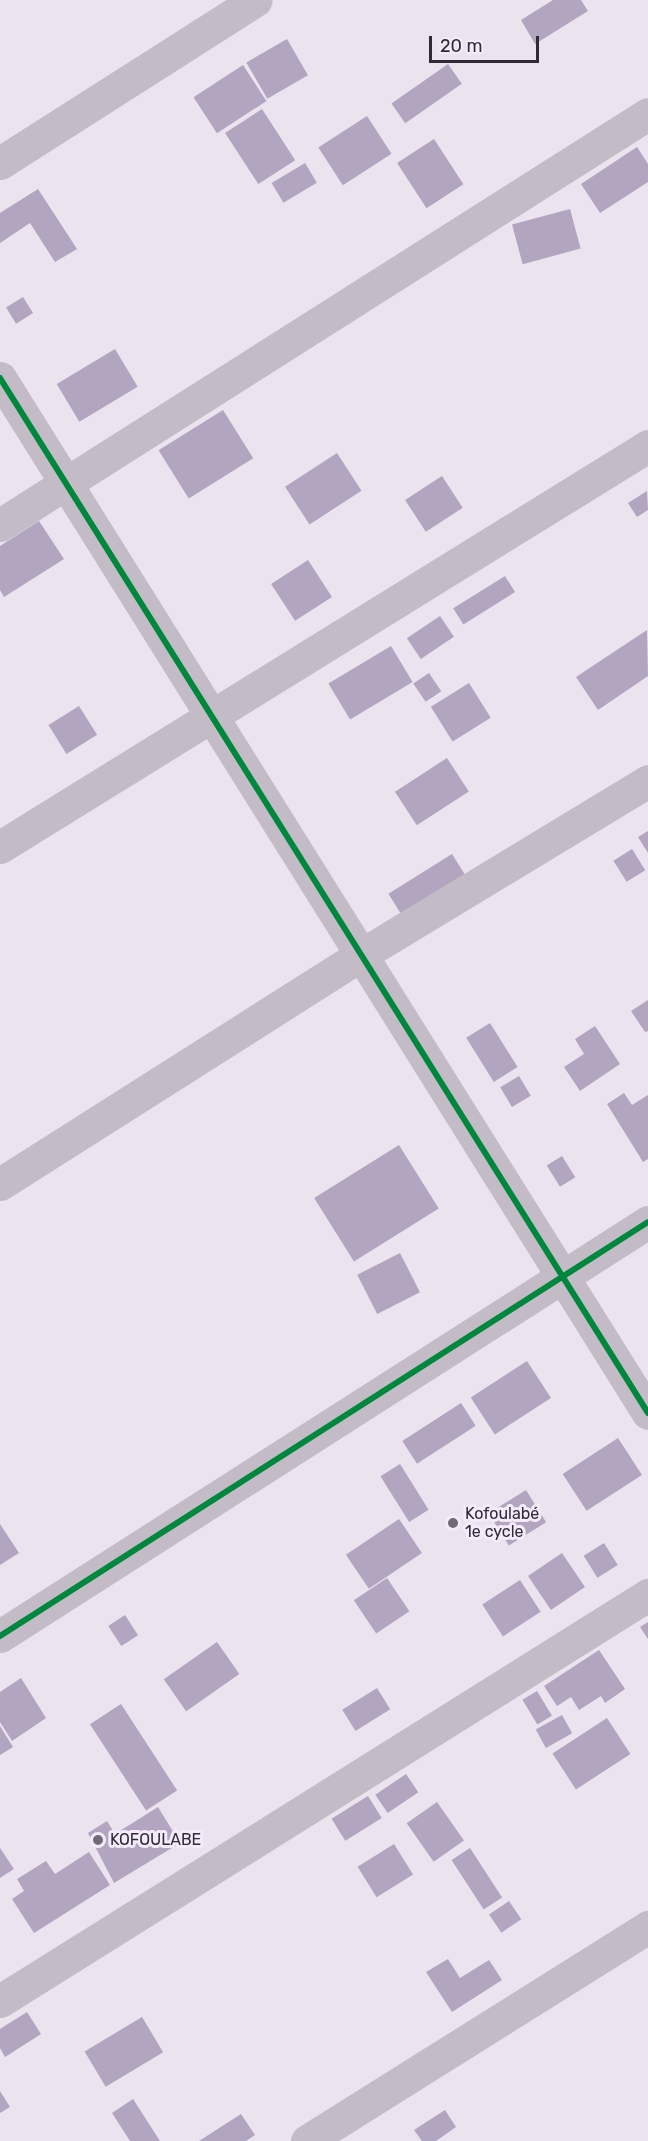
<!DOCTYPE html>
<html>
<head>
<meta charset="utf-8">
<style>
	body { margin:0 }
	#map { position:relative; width:648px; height:2141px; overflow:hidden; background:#ebe3ee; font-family:Rubik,sans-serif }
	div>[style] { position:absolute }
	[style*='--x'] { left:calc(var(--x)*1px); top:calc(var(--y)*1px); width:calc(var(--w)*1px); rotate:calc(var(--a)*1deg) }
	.building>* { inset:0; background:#b2a5c0; transform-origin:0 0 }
	.minor>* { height:33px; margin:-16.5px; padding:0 16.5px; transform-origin:16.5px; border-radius:16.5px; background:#c3bcc7 }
	.cycleway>* { height:6px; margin:-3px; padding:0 3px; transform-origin:3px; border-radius:3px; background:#00873e }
	.dots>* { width:16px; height:16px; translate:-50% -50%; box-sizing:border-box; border:3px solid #f5ebfa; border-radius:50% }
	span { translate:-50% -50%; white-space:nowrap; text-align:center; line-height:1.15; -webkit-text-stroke:6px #f5ebfa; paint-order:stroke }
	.poi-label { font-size:16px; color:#302a38 }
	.left { translate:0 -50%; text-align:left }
	.scale { position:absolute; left:429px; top:36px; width:110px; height:27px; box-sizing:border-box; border:3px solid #302a38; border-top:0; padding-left:8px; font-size:18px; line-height:21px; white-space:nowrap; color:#302a38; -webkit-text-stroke:4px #f5ebfa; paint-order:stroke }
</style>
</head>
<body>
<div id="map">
	<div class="building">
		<div style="clip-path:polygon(553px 0,581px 0,588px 11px,535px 44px,521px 20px)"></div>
		<div style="left:287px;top:39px;width:42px;height:47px;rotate:60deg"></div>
		<div style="left:448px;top:64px;width:24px;height:69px;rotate:55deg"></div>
		<div style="left:243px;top:65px;width:43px;height:59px;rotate:57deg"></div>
		<div style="left:262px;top:109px;width:61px;height:44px;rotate:57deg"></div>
		<div style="left:367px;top:116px;width:45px;height:58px;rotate:57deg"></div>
		<div style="left:434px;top:139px;width:54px;height:44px;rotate:57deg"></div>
		<div style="clip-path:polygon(637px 147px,648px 164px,648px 182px,600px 213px,581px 184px)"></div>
		<div style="left:305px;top:163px;width:23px;height:39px;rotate:59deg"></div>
		<div style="clip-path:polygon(38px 189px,77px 249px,55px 262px,30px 223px,0 243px,0 213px)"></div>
		<div style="left:570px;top:209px;width:41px;height:60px;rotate:75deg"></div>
		<div style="left:23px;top:297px;width:19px;height:20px;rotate:58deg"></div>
		<div style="left:115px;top:349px;width:44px;height:68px;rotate:59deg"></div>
		<div style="left:223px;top:410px;width:57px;height:76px;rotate:58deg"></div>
		<div style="left:337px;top:453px;width:45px;height:62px;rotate:57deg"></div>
		<div style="left:442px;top:476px;width:38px;height:44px;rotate:57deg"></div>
		<div style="clip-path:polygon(647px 491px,648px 510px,637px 517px,628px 503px)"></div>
		<div style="clip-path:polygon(39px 521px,64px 559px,4px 597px,0 590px,0 546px)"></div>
		<div style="left:308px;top:560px;width:44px;height:44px;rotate:57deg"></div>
		<div style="left:505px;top:576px;width:19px;height:61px;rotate:58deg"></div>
		<div style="left:440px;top:616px;width:25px;height:40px;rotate:56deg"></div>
		<div style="clip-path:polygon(647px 630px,648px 676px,598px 710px,576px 677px)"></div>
		<div style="left:391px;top:646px;width:42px;height:73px;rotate:59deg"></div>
		<div style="left:429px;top:673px;width:22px;height:19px;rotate:56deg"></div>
		<div style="left:469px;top:683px;width:41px;height:45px;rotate:58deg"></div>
		<div style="left:79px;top:706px;width:34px;height:36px;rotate:58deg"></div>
		<div style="left:447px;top:758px;width:40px;height:62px;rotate:57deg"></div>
		<div style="clip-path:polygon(648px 831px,648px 853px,638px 837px)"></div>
		<div style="left:632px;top:849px;width:25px;height:22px;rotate:58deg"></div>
		<div style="left:452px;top:854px;width:26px;height:75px;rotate:58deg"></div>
		<div style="clip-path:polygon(648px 1000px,648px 1031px,645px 1032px,631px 1011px)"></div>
		<div style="left:490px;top:1023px;width:52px;height:28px;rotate:58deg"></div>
		<div style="clip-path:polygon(595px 1026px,620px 1064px,580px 1091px,564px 1067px,584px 1054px,575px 1039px)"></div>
		<div style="left:519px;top:1076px;width:23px;height:22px;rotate:59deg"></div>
		<div style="clip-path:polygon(624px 1093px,632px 1105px,648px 1095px,648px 1159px,643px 1162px,607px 1104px)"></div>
		<div style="left:399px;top:1145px;width:75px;height:100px;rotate:58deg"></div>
		<div style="left:562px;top:1156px;width:25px;height:18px;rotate:58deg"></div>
		<div style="left:400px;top:1253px;width:44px;height:48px;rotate:63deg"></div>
		<div style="left:527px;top:1361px;width:44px;height:67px;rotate:57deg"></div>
		<div style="left:461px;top:1403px;width:27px;height:70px;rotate:57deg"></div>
		<div style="left:618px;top:1438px;width:44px;height:66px;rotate:57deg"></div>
		<div style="left:400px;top:1464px;width:54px;height:23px;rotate:58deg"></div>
		<div style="left:526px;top:1490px;width:38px;height:44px;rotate:58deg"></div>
		<div style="left:399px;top:1519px;width:41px;height:64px;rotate:56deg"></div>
		<div style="clip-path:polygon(0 1524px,19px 1553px,0 1565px)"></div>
		<div style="left:604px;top:1543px;width:26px;height:24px;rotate:58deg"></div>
		<div style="left:562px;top:1553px;width:41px;height:41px;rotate:56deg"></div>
		<div style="left:387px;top:1578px;width:40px;height:40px;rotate:56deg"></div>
		<div style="left:520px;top:1580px;width:38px;height:45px;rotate:57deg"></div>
		<div style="left:125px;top:1615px;width:24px;height:20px;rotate:57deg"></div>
		<div style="clip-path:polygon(648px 1622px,648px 1639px,640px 1627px)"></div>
		<div style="left:217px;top:1642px;width:39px;height:65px;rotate:55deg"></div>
		<div style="clip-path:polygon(599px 1650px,625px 1689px,605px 1703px,601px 1696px,579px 1710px,571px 1697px,557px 1706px,544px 1686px)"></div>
		<div style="clip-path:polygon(21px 1678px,46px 1718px,12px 1741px,0 1722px,0 1692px)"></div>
		<div style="left:377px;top:1688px;width:25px;height:41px;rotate:58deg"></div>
		<div style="left:537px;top:1691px;width:29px;height:17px;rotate:59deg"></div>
		<div style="left:121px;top:1704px;width:103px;height:37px;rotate:57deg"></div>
		<div style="left:562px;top:1715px;width:21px;height:30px;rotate:61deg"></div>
		<div style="left:607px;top:1718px;width:43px;height:65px;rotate:57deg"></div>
		<div style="clip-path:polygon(0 1726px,13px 1747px,0 1755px)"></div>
		<div style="left:406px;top:1774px;width:22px;height:37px;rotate:56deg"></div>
		<div style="left:368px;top:1796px;width:26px;height:43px;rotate:58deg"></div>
		<div style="left:437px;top:1802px;width:47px;height:37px;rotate:55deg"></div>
		<div style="clip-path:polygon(158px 1807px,180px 1843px,114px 1883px,88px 1833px,107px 1821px,115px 1834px)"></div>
		<div style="left:394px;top:1844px;width:36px;height:43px;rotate:58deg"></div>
		<div style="clip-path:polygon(0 1848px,14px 1869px,0 1878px)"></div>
		<div style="left:470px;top:1848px;width:59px;height:22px;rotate:57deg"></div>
		<div style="clip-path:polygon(89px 1852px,110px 1885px,34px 1933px,12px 1899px,24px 1891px,17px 1879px,46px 1861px,55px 1874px)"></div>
		<div style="left:509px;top:1901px;width:22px;height:24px;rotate:56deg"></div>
		<div style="clip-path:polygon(448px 1959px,460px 1978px,489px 1960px,502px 1980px,452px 2012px,426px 1972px)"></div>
		<div style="clip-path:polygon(27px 2012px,41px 2034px,5px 2057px,0 2048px,0 2029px)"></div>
		<div style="left:142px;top:2017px;width:41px;height:67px;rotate:59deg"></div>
		<div style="clip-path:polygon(0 2091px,10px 2107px,0 2113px)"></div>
		<div style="clip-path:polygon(133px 2099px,160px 2141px,130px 2141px,112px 2113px)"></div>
		<div style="clip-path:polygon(445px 2110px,456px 2127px,436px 2141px,422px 2141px,414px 2130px)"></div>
		<div style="clip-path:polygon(241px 2114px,255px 2135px,246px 2141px,199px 2141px)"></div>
	</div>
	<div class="minor">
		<div style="--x:0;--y:163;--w:303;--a:-32.5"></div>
		<div style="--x:0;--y:378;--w:1221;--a:57.95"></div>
		<div style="--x:0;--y:525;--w:767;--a:-32.39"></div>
		<div style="--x:0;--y:847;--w:762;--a:-31.75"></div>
		<div style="--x:0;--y:1184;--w:428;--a:-32.4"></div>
		<div style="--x:361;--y:955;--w:336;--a:-31.2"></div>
		<div style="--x:0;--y:1636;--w:769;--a:-32.57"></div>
		<div style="--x:0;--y:2001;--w:765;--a:-32.07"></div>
		<div style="--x:307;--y:2141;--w:403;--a:-32.1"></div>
	</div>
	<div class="cycleway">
		<div style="--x:0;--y:378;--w:1221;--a:57.95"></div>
		<div style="--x:0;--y:1636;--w:769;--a:-32.57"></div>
	</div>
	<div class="dots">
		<div style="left:453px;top:1523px;background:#716b78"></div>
		<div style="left:98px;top:1840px;background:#716b78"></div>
	</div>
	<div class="poi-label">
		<span class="left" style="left:465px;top:1523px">Kofoulabé<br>1e cycle</span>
		<span class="left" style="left:110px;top:1840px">KOFOULABE</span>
	</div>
	<div class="scale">20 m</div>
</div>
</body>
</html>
